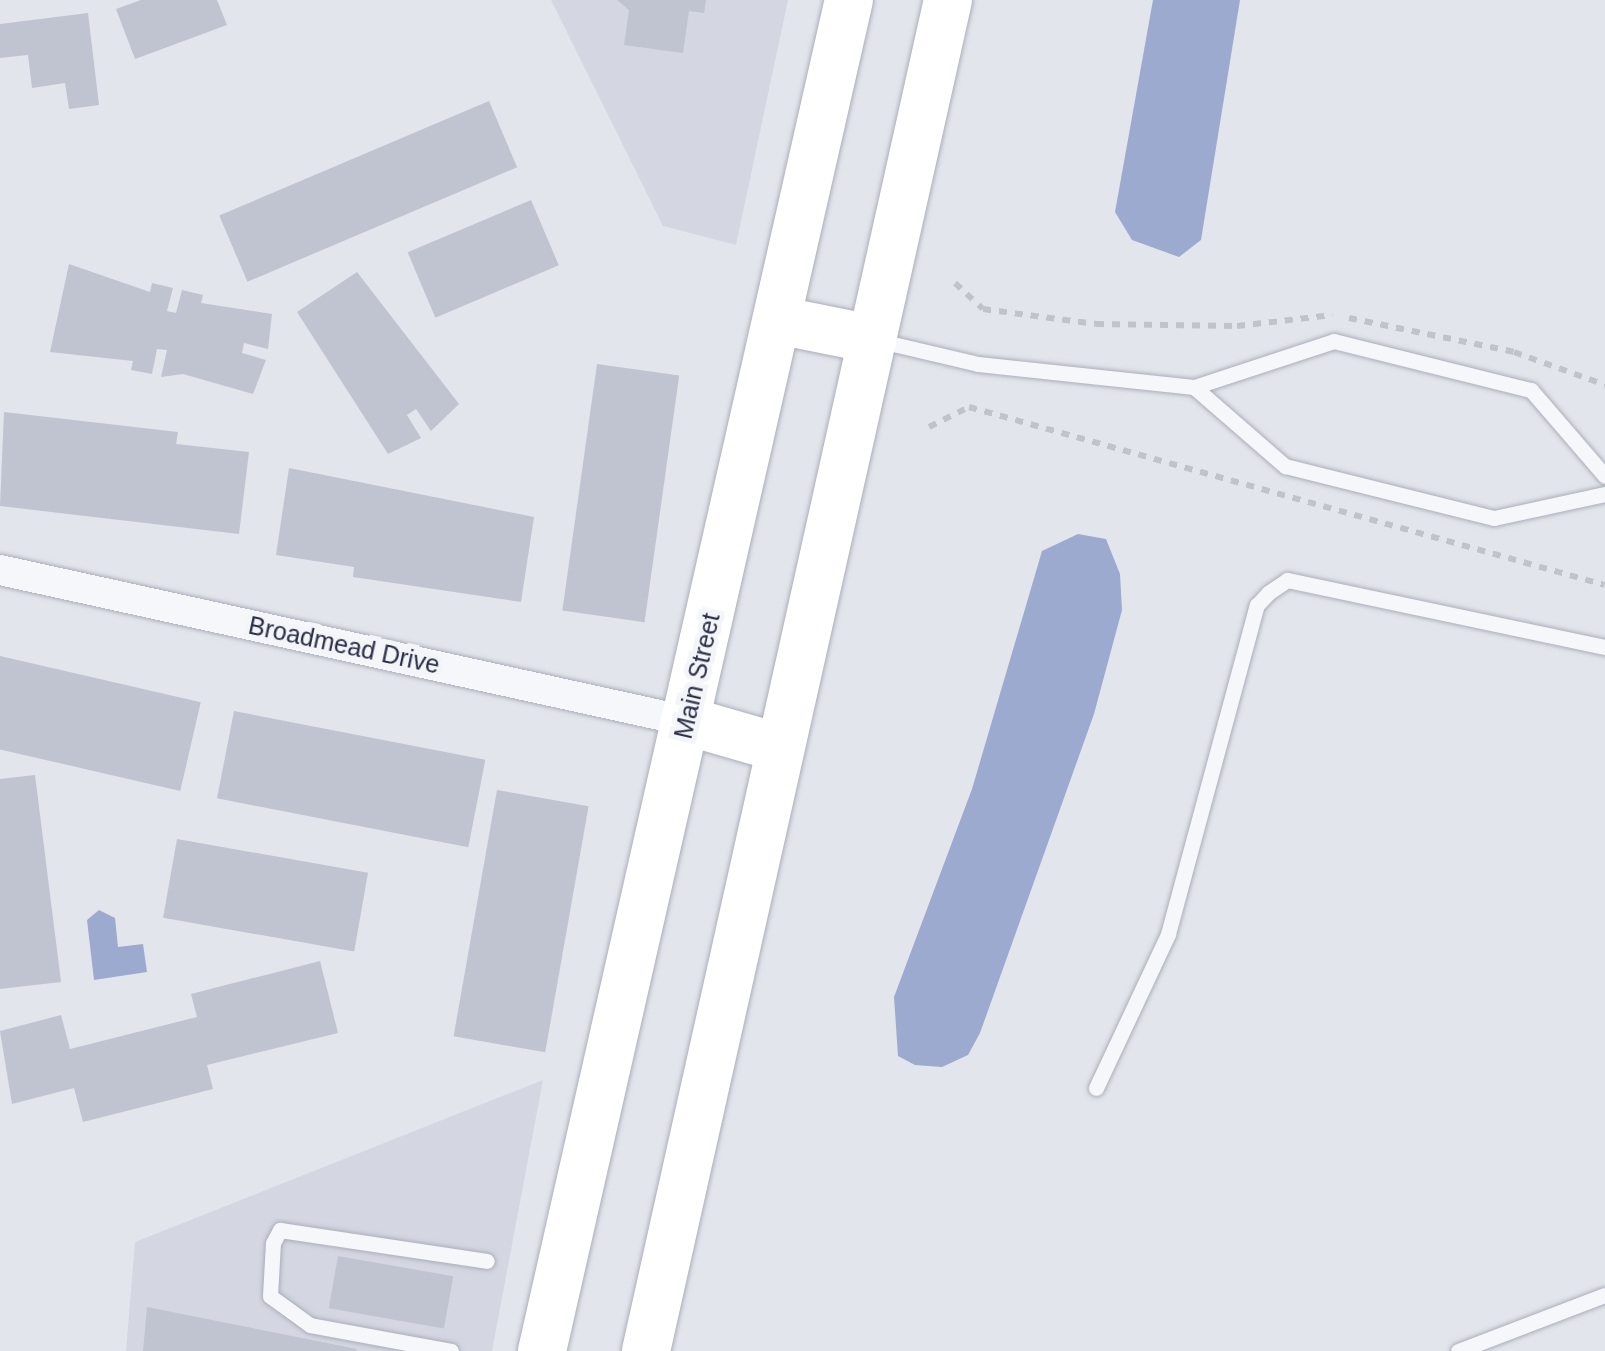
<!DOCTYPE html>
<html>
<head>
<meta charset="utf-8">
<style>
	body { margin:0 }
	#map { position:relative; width:1605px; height:1351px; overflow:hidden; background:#e3e5ec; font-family:Helvetica,sans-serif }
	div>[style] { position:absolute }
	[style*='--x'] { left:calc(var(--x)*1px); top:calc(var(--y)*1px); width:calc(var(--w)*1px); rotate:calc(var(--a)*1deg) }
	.built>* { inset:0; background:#d4d7e2 }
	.water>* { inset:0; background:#9caacf }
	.building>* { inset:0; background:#c0c3d0; transform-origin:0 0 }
	.path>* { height:6px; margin-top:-3px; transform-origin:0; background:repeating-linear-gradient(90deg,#c1c3cb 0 8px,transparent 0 16px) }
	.roads { filter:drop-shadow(0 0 2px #abaeba) drop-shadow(0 0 2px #abaeba) }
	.lane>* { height:15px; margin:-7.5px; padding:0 7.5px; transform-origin:7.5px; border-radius:7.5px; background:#f6f7fa }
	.street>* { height:30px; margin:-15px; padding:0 15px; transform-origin:15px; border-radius:15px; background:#f6f7fa }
	.primary>* { height:48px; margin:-24px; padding:0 24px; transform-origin:24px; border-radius:24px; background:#fff }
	span { translate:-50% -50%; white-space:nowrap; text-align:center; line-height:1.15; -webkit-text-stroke:10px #f3f5f9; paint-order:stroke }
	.street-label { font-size:25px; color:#292e46 }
</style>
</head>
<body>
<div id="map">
	<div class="built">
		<div style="clip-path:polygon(551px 0,788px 0,736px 245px,663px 226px)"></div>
		<div style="clip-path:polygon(543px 1080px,492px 1351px,126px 1351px,135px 1242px)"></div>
	</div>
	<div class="water">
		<div style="clip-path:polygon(1153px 0,1240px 0,1201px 240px,1179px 257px,1132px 240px,1115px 212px)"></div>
		<div style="clip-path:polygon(1078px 534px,1106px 539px,1120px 574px,1122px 610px,1094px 714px,980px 1033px,968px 1055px,942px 1067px,915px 1065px,898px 1056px,894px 997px,972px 789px,1042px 551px)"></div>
		<div style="clip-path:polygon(99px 910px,115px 918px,118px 947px,143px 944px,147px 972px,94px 980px,87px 920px)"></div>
	</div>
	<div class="building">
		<div style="clip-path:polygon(141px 0,217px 0,227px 25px,135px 59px,116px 9px)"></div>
		<div style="clip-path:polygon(617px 0,706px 0,704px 13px,689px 11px,683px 53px,624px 45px,629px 10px)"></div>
		<div style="clip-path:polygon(88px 13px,99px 105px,69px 109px,65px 83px,32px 88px,28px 55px,0 58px,0 24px)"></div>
		<div style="left:489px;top:101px;width:72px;height:293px;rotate:67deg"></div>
		<div style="left:531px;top:200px;width:71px;height:134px;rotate:67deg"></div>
		<div style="clip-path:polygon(69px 264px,150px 292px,152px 283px,173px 288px,167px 311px,176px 313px,182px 290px,203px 295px,201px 303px,272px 314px,268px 349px,244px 343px,242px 353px,266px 360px,253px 394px,183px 374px,161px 377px,167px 350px,157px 349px,152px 374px,131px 370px,133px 361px,50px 352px)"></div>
		<div style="clip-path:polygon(357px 272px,459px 404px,431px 431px,416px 409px,407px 415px,421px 438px,388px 454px,297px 312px)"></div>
		<div style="left:597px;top:364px;width:83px;height:249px;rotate:8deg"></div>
		<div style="clip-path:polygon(4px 412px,178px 432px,176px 444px,249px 452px,239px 534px,0 506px)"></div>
		<div style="clip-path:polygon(289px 468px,534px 517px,521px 602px,353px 577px,354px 567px,276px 555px)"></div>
		<div style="left:0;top:656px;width:206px;height:91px;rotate:13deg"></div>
		<div style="left:234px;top:711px;width:256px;height:89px;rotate:11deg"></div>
		<div style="clip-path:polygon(35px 775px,61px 982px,0 989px,0 779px)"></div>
		<div style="left:497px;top:790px;width:93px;height:250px;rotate:10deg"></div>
		<div style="left:177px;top:839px;width:194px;height:80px;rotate:10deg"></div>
		<div style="clip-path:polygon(320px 961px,338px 1033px,207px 1065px,213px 1089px,83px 1122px,74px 1088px,12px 1104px,0 1031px,61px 1015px,70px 1049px,197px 1017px,191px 994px)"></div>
		<div style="left:338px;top:1256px;width:117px;height:53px;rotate:10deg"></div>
		<div style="clip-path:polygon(147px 1307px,357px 1349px,356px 1351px,143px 1351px)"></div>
	</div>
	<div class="path">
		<div style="--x:955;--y:283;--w:38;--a:43"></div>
		<div style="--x:983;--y:309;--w:114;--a:7.6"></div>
		<div style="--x:1096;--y:324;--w:141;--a:0.8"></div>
		<div style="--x:1237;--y:326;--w:96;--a:-6.6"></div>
		<div style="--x:1349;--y:318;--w:168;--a:11.6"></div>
		<div style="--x:1514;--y:352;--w:97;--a:19.9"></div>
		<div style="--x:929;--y:427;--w:45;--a:-26.6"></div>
		<div style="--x:969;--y:407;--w:660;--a:15.64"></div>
	</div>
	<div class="roads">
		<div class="lane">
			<div style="--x:876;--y:340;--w:105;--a:13.2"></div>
			<div style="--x:978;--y:364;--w:217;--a:6.1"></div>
			<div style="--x:1194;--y:387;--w:121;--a:41"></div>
			<div style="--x:1285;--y:466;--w:215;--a:14"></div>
			<div style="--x:1494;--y:518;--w:114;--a:-12.2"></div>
			<div style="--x:1194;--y:387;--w:147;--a:-18.2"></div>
			<div style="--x:1334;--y:341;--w:203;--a:14"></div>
			<div style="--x:1531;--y:390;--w:113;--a:49.3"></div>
			<div style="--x:1096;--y:1088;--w:170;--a:-64.9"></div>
			<div style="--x:1168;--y:934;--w:341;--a:-74.9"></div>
			<div style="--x:1257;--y:605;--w:16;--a:-47"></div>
			<div style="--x:1268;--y:593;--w:23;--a:-34"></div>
			<div style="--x:1287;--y:580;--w:325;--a:11.9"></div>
			<div style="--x:451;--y:1351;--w:143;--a:-169.6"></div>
			<div style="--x:310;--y:1325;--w:49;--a:-144.1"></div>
			<div style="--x:270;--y:1296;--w:53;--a:-86.8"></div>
			<div style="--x:273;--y:1243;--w:15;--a:-62"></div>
			<div style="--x:280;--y:1230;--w:209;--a:8.5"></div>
			<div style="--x:1458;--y:1351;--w:157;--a:-20.9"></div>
		</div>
		<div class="street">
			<div style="--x:0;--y:570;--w:703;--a:12.4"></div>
		</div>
		<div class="primary">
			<div style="--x:777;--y:320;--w:97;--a:11.3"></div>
			<div style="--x:687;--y:721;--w:97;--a:16.2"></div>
			<div style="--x:542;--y:1351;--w:1385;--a:-77.2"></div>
			<div style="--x:646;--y:1351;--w:1384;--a:-77.4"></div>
		</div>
	</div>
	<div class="street-label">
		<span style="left:344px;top:645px;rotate:12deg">Broadmead Drive</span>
		<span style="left:697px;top:676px;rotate:-77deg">Main Street</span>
	</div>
</div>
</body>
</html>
